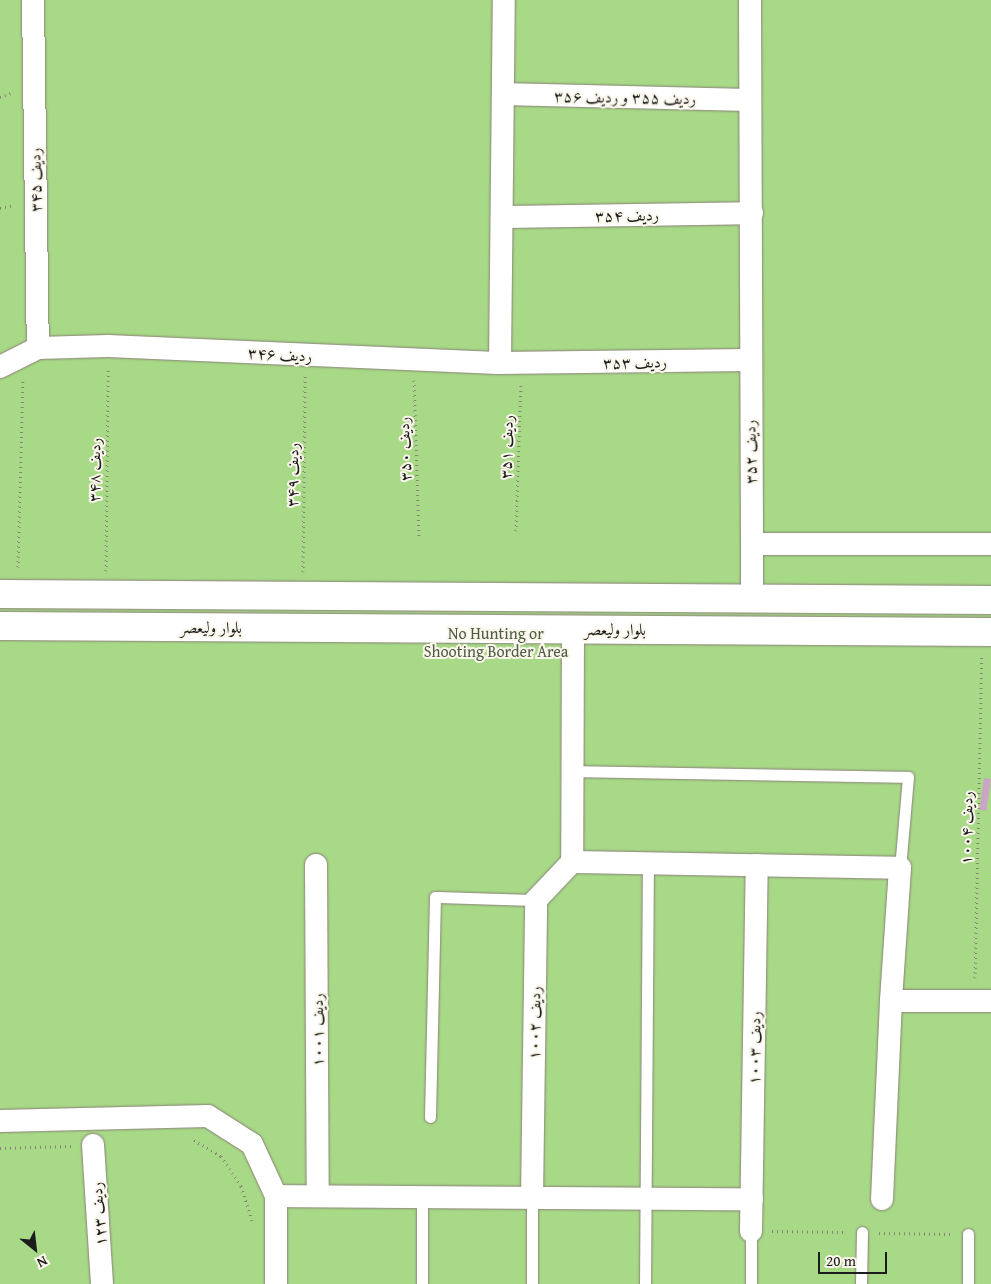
<!DOCTYPE html>
<html>
<head>
<meta charset="utf-8">
<style>
	body { margin:0 }
	#map { position:relative; width:991px; height:1284px; overflow:hidden; background:#f6e9d3; font-family:"Gentium Book Plus",Amiri,serif }
	div>[style] { position:absolute }
	[style*='--x'] { left:calc(var(--x)*1px); top:calc(var(--y)*1px); width:calc(var(--w)*1px); rotate:calc(var(--a)*1deg) }
	.green>* { inset:0; background:#a8d987; transform-origin:0 0 }
	.building>* { inset:0; background:#caa5c6; transform-origin:0 0 }
	.path>* { height:3px; margin-top:-1.5px; transform-origin:0; background:repeating-linear-gradient(90deg,#898278 0 1px,transparent 0 5px) }
	.roads { filter:drop-shadow(0 0 1px #898278) drop-shadow(0 0 1px #898278) }
	.lane>* { height:11px; margin:-5.5px; padding:0 5.5px; transform-origin:5.5px; border-radius:5.5px; background:#fff }
	.street>* { height:22px; margin:-11px; padding:0 11px; transform-origin:11px; border-radius:11px; background:#fff }
	.secondary>* { height:28px; margin:-14px; padding:0 14px; transform-origin:14px; border-radius:14px; background:#fff }
	span { translate:-50% -50%; white-space:nowrap; text-align:center; line-height:1.15; -webkit-text-stroke:4px #fbf7ec; paint-order:stroke }
	.street-label { font-size:16px; color:#1c1c1c }
	.park-label { font-size:16px; color:#4d5e41 }
	.north { position:absolute; left:10px; top:1224px; width:50px; height:50px; -webkit-text-stroke:4px #fbf7ec; paint-order:stroke; rotate:151deg; font-size:14px; font-weight:700; line-height:20px; text-align:center; color:#1c1c1c }
	.north::after { content:''; display:block; margin:auto; width:18px; height:22px; background:#1c1c1c; clip-path:polygon(50% 0,100% 100%,50% 72%,0 100%) }
	.scale { position:absolute; left:818px; top:1252px; width:69px; height:22px; box-sizing:border-box; border:2px solid #1c1c1c; border-top:0; padding-left:6px; font-size:15px; line-height:18px; white-space:nowrap; color:#1c1c1c; -webkit-text-stroke:4px #fbf7ec; paint-order:stroke }
</style>
</head>
<body>
<div id="map">
	<div class="green">
		<div style="left:0;top:0;width:991px;height:1284px"></div>
	</div>
	<div class="building">
		<div style="left:984px;top:778px;width:7px;height:32px;rotate:8deg"></div>
	</div>
	<div class="path">
		<div style="--x:0;--y:97;--w:12;--a:-20"></div>
		<div style="--x:0;--y:208;--w:14;--a:-12"></div>
		<div style="--x:414;--y:380;--w:157;--a:88.2"></div>
		<div style="--x:516;--y:531;--w:147;--a:-88.1"></div>
		<div style="--x:18;--y:567;--w:186;--a:-88.5"></div>
		<div style="--x:106;--y:571;--w:204;--a:-89.4"></div>
		<div style="--x:303;--y:572;--w:196;--a:-89.4"></div>
		<div style="--x:975;--y:978;--w:321;--a:-88.8"></div>
		<div style="--x:194;--y:1140;--w:31;--a:31"></div>
		<div style="--x:221;--y:1156;--w:36;--a:56"></div>
		<div style="--x:241;--y:1186;--w:36;--a:72"></div>
		<div style="--x:0;--y:1148;--w:71;--a:-1.6"></div>
		<div style="--x:772;--y:1231;--w:73;--a:0.8"></div>
		<div style="--x:879;--y:1233;--w:74;--a:0.8"></div>
	</div>
	<div class="roads">
		<div class="lane">
			<div style="--x:573;--y:771;--w:335;--a:1"></div>
			<div style="--x:908;--y:777;--w:91;--a:95"></div>
			<div style="--x:430;--y:1117;--w:220;--a:-88.7"></div>
			<div style="--x:435;--y:897;--w:101;--a:1.7"></div>
			<div style="--x:422;--y:1197;--w:87;--a:90"></div>
			<div style="--x:532;--y:1284;--w:86;--a:-90"></div>
			<div style="--x:645;--y:1284;--w:421;--a:-89.6"></div>
			<div style="--x:751;--y:1284;--w:53;--a:-90"></div>
			<div style="--x:861;--y:1284;--w:52;--a:-88.9"></div>
			<div style="--x:968;--y:1284;--w:50;--a:-90"></div>
		</div>
		<div class="street">
			<div style="--x:33;--y:0;--w:348;--a:89.2"></div>
			<div style="--x:750;--y:0;--w:544;--a:89.79"></div>
			<div style="--x:503;--y:94;--w:245;--a:1.4"></div>
			<div style="--x:502;--y:217;--w:250;--a:-0.9"></div>
			<div style="--x:500;--y:363;--w:363;--a:-89.4"></div>
			<div style="--x:0;--y:367;--w:42;--a:-26.6"></div>
			<div style="--x:38;--y:348;--w:70;--a:-1.6"></div>
			<div style="--x:108;--y:346;--w:392;--a:2.5"></div>
			<div style="--x:500;--y:363;--w:249;--a:-0.7"></div>
			<div style="--x:752;--y:598;--w:54;--a:-90"></div>
			<div style="--x:752;--y:544;--w:239;--a:0"></div>
			<div style="--x:573;--y:629;--w:233;--a:90.2"></div>
			<div style="--x:572;--y:862;--w:328;--a:1"></div>
			<div style="--x:900;--y:868;--w:133;--a:93.9"></div>
			<div style="--x:891;--y:1001;--w:100;--a:0"></div>
			<div style="--x:316;--y:865;--w:331;--a:89.7"></div>
			<div style="--x:0;--y:1121;--w:208;--a:-1.4"></div>
			<div style="--x:208;--y:1116;--w:52;--a:32.5"></div>
			<div style="--x:252;--y:1144;--w:57;--a:65.2"></div>
			<div style="--x:276;--y:1196;--w:88;--a:90"></div>
			<div style="--x:93;--y:1145;--w:139;--a:86.3"></div>
			<div style="--x:276;--y:1196;--w:476;--a:0.4"></div>
			<div style="--x:532;--y:1198;--w:298;--a:-89.2"></div>
			<div style="--x:536;--y:900;--w:52;--a:-46.5"></div>
			<div style="--x:882;--y:1199;--w:198;--a:-87.4"></div>
			<div style="--x:751;--y:1231;--w:366;--a:-89.1"></div>
		</div>
		<div class="secondary">
			<div style="--x:0;--y:594;--w:991;--a:0.35"></div>
			<div style="--x:0;--y:626;--w:991;--a:0.35"></div>
		</div>
	</div>
	<div class="street-label">
		<span style="left:625px;top:97px;rotate:1deg">ردیف ۳۵۵ و ردیف ۳۵۶</span>
		<span style="left:35px;top:180px;rotate:-91deg">ردیف ۳۴۵</span>
		<span style="left:627px;top:215px;rotate:-1deg">ردیف ۳۵۴</span>
		<span style="left:280px;top:354px;rotate:3deg">ردیف ۳۴۶</span>
		<span style="left:635px;top:362px;rotate:-1deg">ردیف ۳۵۳</span>
		<span style="left:506px;top:447px;rotate:-88deg">ردیف ۳۵۱</span>
		<span style="left:404px;top:449px;rotate:-92deg">ردیف ۳۵۰</span>
		<span style="left:750px;top:452px;rotate:-91deg">ردیف ۳۵۲</span>
		<span style="left:94px;top:470px;rotate:-89deg">ردیف ۳۴۸</span>
		<span style="left:292px;top:475px;rotate:-89deg">ردیف ۳۴۹</span>
		<span style="left:211px;top:627px">بلوار ولیعصر</span>
		<span style="left:615px;top:629px">بلوار ولیعصر</span>
		<span style="left:966px;top:828px;rotate:-89deg">ردیف ۱۰۰۴</span>
		<span style="left:534px;top:1023px;rotate:-89deg">ردیف ۱۰۰۲</span>
		<span style="left:317px;top:1030px;rotate:-90deg">ردیف ۱۰۰۱</span>
		<span style="left:754px;top:1048px;rotate:-89deg">ردیف ۱۰۰۳</span>
		<span style="left:98px;top:1214px;rotate:-94deg">ردیف ۱۲۳</span>
	</div>
	<div class="park-label">
		<span style="left:496px;top:642px">No Hunting or<br>Shooting Border Area</span>
	</div>
	<div class="north">N</div>
	<div class="scale">20 m</div>
</div>
</body>
</html>
